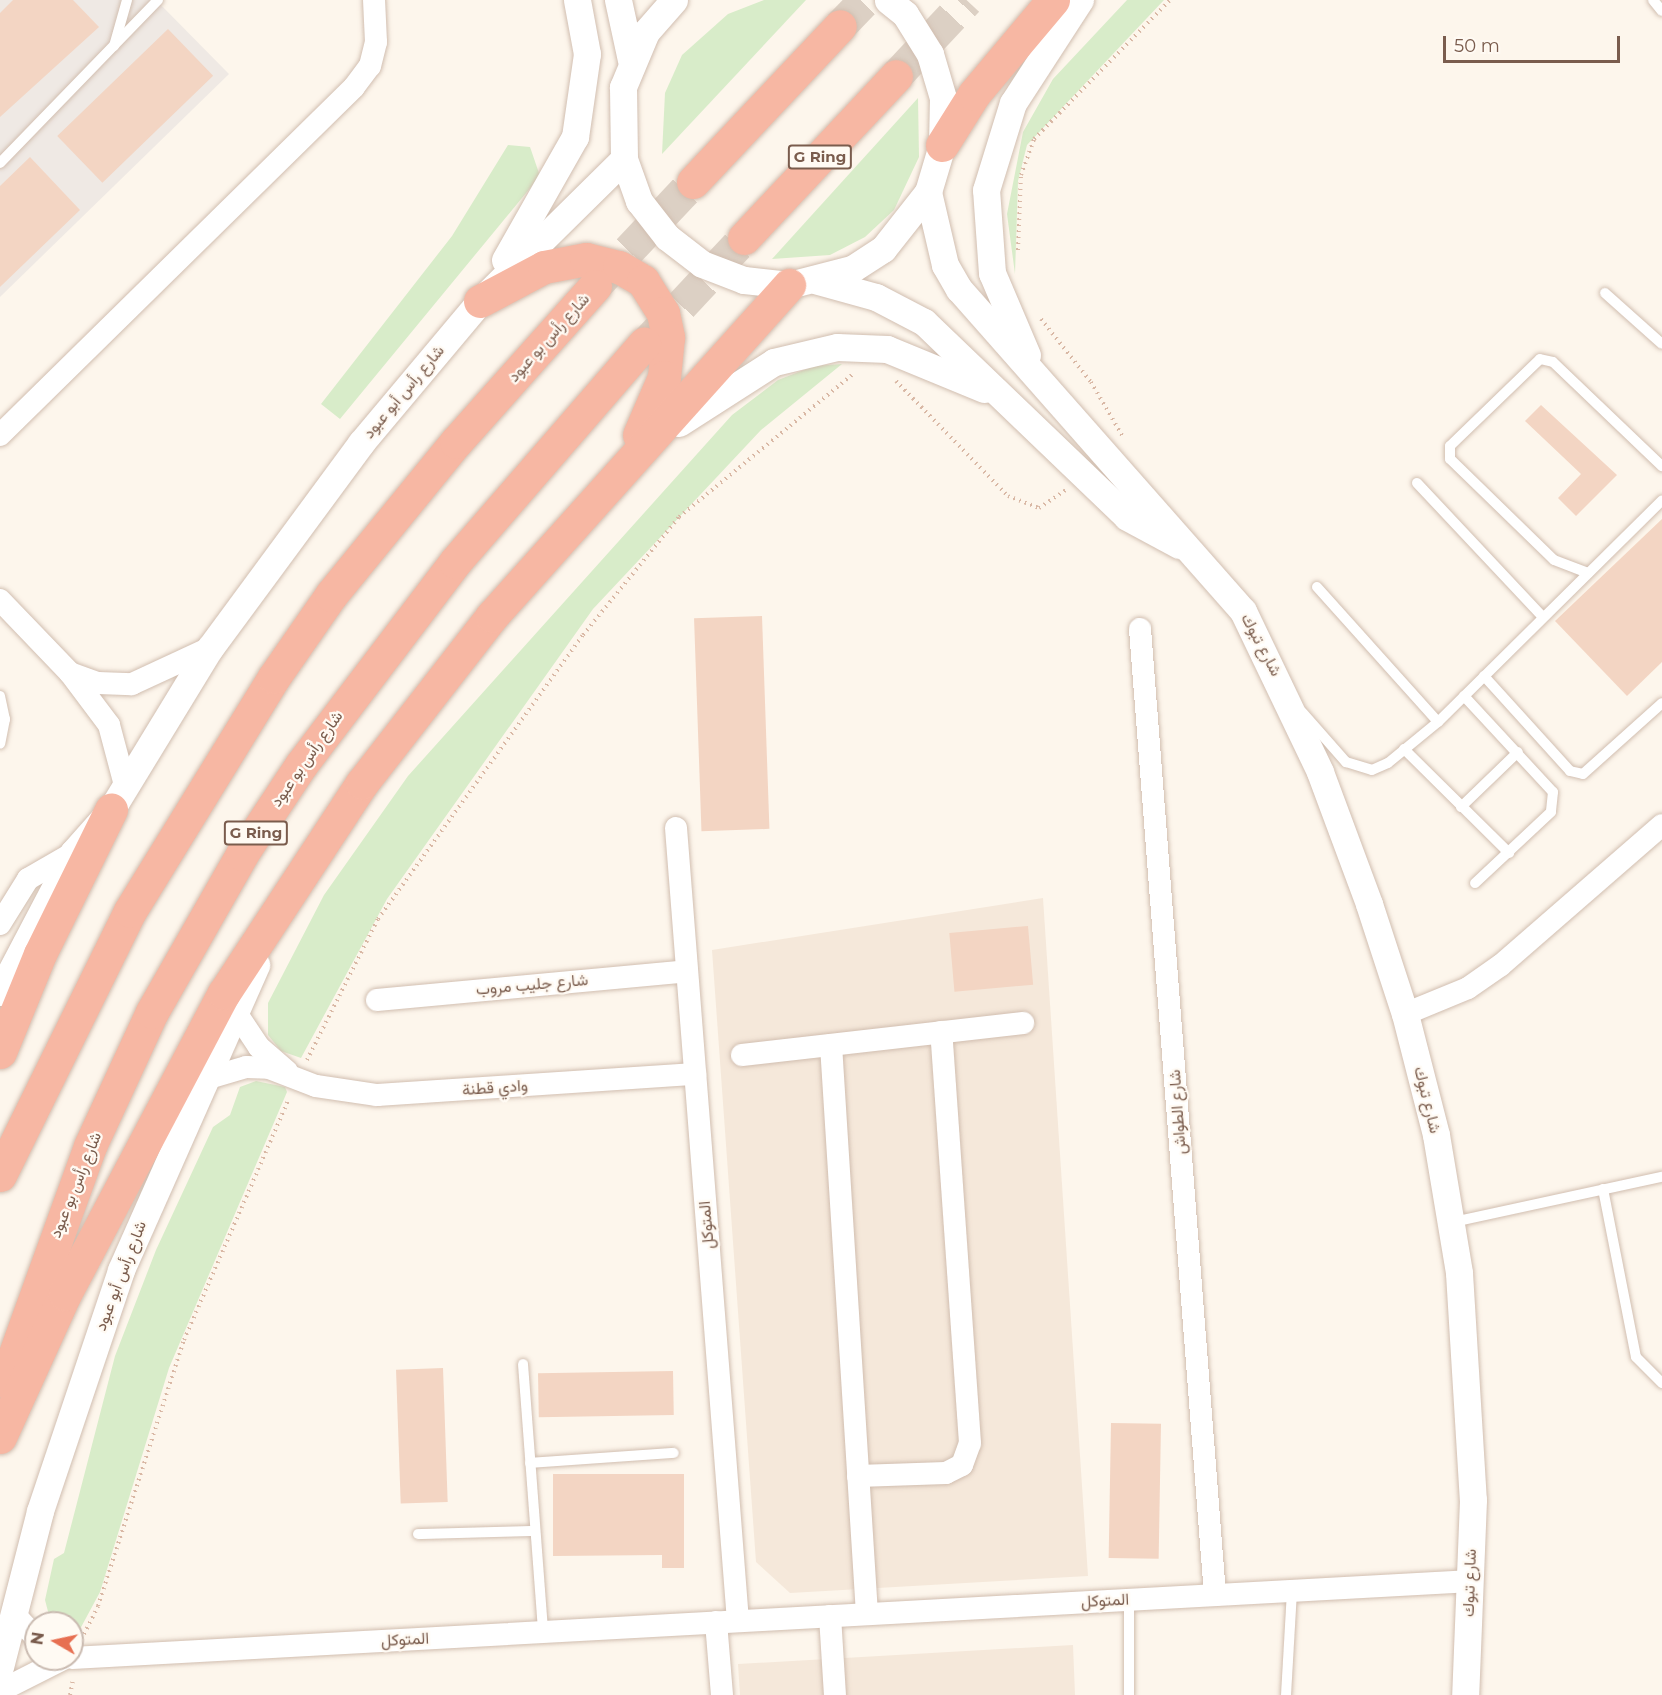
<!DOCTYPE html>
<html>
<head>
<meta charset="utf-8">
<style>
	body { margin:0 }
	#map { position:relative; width:1662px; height:1695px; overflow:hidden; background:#fdf6ec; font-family:Montserrat,Vazirmatn,sans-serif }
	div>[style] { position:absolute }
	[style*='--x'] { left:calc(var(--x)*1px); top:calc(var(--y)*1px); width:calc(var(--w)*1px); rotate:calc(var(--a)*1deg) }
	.residential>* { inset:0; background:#f5e8da }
	.industrial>* { inset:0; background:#efe9e4 }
	.green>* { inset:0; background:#d8ecc9 }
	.building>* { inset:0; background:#f3d5c3; transform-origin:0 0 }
	.motorway-tunnel>* { height:33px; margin-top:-16.5px; transform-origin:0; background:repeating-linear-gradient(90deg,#dcd0c4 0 33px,transparent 0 49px) }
	.path>* { height:4px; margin-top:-2px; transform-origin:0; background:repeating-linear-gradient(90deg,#d9b8a5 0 1.5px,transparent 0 6px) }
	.roads { filter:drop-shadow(0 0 2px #d1beb0) drop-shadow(0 0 2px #d1beb0) }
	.service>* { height:10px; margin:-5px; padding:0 5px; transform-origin:5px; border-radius:5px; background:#fff }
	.minor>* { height:22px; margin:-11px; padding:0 11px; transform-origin:11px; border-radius:11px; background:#fff }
	.tertiary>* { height:27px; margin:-13.5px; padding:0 13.5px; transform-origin:13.5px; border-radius:13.5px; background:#fff }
	.motorway>* { height:33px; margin:-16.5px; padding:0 16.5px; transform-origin:16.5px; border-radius:16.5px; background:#f7b7a3 }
	span { translate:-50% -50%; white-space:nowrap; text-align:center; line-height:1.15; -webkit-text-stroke:4.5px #fffaf3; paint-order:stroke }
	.shield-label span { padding:2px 4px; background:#fffaf3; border:2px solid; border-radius:4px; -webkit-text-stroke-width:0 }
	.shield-label { font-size:15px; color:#7a5c4d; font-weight:700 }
	.street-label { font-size:16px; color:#7a5c4d }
	.north { position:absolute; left:24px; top:1611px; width:60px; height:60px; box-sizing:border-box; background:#fffaf3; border:2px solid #cabbb1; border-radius:50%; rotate:279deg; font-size:16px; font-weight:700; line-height:24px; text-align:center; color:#7a5c4d }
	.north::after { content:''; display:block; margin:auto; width:21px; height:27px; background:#e76f51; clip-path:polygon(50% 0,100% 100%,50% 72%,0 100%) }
	.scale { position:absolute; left:1443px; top:36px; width:177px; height:27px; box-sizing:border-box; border:3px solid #7a5c4d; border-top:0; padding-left:8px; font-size:18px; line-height:21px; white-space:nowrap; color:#7a5c4d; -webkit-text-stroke:4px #fffaf3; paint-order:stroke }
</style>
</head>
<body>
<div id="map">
	<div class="residential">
		<div style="clip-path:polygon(1043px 898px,1088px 1576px,790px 1593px,756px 1562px,712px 950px)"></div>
		<div style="clip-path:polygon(1073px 1645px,1075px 1695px,740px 1695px,738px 1664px)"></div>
	</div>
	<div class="industrial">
		<div style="clip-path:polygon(0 0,156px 0,229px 74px,0 297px)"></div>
	</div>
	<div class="green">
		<div style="clip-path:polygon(764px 0,806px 0,662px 154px,665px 93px,682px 55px,728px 14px)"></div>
		<div style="clip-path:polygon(1127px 0,1164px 0,1027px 145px,1018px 181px,1015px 274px,1007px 214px,1023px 132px,1053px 79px)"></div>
		<div style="clip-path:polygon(918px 98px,919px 157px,894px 210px,865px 237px,830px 255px,772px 259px)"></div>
		<div style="clip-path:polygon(508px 145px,530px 147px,540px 176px,340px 419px,321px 404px,452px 236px)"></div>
		<div style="clip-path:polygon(842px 364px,761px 430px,593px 609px,387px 899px,301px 1058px,281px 1051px,268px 1035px,268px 1003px,324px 895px,408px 776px,732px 415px,778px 380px,814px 366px)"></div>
		<div style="clip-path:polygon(256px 1081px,285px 1087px,287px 1092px,169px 1368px,100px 1592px,72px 1644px,72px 1623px,51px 1623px,45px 1600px,54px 1559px,64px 1553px,115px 1356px,156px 1250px,213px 1127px,230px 1115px,240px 1087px)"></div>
	</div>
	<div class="building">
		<div style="clip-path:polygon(13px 0,73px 0,99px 27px,0 117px,0 13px)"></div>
		<div style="left:168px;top:29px;width:65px;height:154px;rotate:46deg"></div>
		<div style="clip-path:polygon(30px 157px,80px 210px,0 287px,0 186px)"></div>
		<div style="clip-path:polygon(1541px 405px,1617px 475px,1576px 516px,1558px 498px,1581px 474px,1525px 421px)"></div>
		<div style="clip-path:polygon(1662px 519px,1662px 662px,1627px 696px,1555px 621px)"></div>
		<div style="left:762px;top:616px;width:213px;height:68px;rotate:88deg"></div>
		<div style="left:1028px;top:926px;width:59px;height:79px;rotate:85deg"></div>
		<div style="left:443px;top:1368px;width:134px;height:47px;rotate:88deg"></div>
		<div style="left:673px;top:1371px;width:44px;height:135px;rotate:89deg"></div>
		<div style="left:1111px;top:1423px;width:50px;height:135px;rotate:1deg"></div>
		<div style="clip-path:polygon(553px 1474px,684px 1474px,684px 1568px,662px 1568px,662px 1555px,553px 1556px)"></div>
	</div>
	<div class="motorway-tunnel">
		<div style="--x:840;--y:26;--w:36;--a:-46"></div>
		<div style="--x:896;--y:76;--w:104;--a:-46.9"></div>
		<div style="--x:595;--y:286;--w:143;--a:-46.7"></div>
		<div style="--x:648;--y:341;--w:141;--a:-47"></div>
	</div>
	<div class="path">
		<div style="--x:1018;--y:250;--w:75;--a:-87.7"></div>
		<div style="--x:1021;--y:175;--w:38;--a:-70"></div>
		<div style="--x:1034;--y:139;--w:194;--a:-45.6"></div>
		<div style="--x:1041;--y:319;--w:80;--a:51.6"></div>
		<div style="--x:1091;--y:382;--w:64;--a:59.8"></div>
		<div style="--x:896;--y:381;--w:161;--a:45.8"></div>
		<div style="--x:1008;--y:496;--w:33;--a:21"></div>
		<div style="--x:1039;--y:508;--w:32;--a:-34"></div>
		<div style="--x:307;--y:1060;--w:158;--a:-63.3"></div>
		<div style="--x:378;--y:919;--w:350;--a:-54.2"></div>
		<div style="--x:583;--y:635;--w:152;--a:-50.9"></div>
		<div style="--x:679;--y:517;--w:227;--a:-39.4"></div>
		<div style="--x:84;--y:1634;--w:31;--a:-63"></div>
		<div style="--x:98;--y:1606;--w:280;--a:-72.1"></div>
		<div style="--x:184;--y:1340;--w:263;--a:-66.5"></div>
		<div style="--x:70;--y:1695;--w:15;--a:-79"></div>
	</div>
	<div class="roads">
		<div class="service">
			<div style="--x:1653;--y:0;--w:14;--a:51"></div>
			<div style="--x:114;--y:46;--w:48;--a:-74.2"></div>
			<div style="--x:0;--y:163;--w:227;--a:-45.9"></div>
			<div style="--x:1605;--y:293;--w:76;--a:41.8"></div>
			<div style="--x:1417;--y:483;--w:184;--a:46.8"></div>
			<div style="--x:1588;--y:573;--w:36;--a:-159"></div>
			<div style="--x:1554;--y:560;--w:145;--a:-135.8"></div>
			<div style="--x:1450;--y:459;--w:13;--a:-90"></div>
			<div style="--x:1450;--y:446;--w:125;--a:-44"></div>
			<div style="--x:1540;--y:359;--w:13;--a:13"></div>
			<div style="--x:1553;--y:362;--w:151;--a:43.7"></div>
			<div style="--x:1317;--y:587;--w:181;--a:48.1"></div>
			<div style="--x:1484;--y:676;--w:128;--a:47.8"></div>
			<div style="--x:1570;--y:771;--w:13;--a:13"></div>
			<div style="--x:1583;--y:774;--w:106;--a:-41.9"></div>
			<div style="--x:0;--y:696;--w:24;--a:78"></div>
			<div style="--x:5;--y:719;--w:25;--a:101"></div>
			<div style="--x:1464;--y:696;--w:131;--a:47.2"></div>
			<div style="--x:1553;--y:792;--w:20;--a:96"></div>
			<div style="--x:1551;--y:812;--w:104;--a:136.9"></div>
			<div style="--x:1302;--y:712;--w:67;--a:48.7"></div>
			<div style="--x:1346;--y:762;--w:27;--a:17"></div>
			<div style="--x:1372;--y:770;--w:17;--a:-24"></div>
			<div style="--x:1388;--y:763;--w:65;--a:-39.4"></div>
			<div style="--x:1438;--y:722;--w:315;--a:-44.7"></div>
			<div style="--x:1404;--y:749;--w:148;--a:44.7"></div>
			<div style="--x:1461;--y:807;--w:79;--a:-44"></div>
			<div style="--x:1603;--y:1189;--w:171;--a:78.9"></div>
			<div style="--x:1636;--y:1357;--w:37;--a:45"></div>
			<div style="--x:1453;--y:1222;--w:214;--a:-12.2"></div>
			<div style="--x:523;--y:1364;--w:269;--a:85.7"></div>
			<div style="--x:530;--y:1463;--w:144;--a:-4"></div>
			<div style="--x:418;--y:1534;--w:117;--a:-1.5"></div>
			<div style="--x:1129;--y:1600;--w:95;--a:90"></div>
			<div style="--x:1286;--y:1695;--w:104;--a:-86.7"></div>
		</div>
		<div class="minor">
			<div style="--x:0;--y:435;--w:496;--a:-44.5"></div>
			<div style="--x:354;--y:87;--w:26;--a:-53"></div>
			<div style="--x:370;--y:66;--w:25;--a:-76"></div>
			<div style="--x:376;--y:42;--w:42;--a:-92.7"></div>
			<div style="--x:0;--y:600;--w:101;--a:46.2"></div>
			<div style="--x:70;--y:673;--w:65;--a:53.1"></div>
			<div style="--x:109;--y:725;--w:62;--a:75.1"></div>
			<div style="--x:1140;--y:629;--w:969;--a:85.56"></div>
			<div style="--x:70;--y:673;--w:30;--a:20"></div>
			<div style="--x:98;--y:683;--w:34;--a:2"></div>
			<div style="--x:132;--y:684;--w:86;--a:-24.8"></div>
			<div style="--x:676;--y:828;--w:795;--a:85.53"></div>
			<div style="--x:0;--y:924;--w:53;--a:-58.1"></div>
			<div style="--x:28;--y:879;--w:52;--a:-30"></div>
			<div style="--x:377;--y:1000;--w:311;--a:-5.3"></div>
			<div style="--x:235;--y:1011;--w:43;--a:56.3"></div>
			<div style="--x:259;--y:1047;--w:37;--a:41"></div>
			<div style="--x:1405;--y:1014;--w:68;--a:-22.4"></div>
			<div style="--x:1468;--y:988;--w:40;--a:-34.9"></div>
			<div style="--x:1501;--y:965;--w:213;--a:-41"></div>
			<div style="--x:831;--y:1045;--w:570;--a:86.38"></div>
			<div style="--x:742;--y:1055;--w:283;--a:-6.5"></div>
			<div style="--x:202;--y:1080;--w:46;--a:-16.5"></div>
			<div style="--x:246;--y:1067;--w:23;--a:2"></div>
			<div style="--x:269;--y:1068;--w:50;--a:21"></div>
			<div style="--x:316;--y:1086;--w:62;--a:8.4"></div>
			<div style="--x:377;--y:1095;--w:319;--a:-3.8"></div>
			<div style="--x:858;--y:1476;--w:88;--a:-2"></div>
			<div style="--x:946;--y:1473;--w:18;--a:-27"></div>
			<div style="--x:962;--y:1465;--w:23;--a:-70"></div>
			<div style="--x:970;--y:1443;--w:412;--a:-94"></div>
			<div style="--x:13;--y:1613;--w:34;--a:47"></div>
			<div style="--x:830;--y:1616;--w:79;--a:86.4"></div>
			<div style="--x:716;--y:1622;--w:73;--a:85.3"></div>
			<div style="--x:72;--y:1658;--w:1402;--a:-3.15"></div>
			<div style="--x:0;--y:1691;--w:71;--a:-26.9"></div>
		</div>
		<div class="tertiary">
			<div style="--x:618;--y:0;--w:61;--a:77.8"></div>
			<div style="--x:674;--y:0;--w:43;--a:131.2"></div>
			<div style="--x:646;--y:32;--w:60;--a:112.7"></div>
			<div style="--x:623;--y:87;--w:72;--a:89.2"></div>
			<div style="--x:624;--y:159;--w:45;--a:70.3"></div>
			<div style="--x:639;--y:201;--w:46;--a:52.1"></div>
			<div style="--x:667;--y:237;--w:44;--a:37.6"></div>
			<div style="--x:702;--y:264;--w:45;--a:20.9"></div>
			<div style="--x:744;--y:280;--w:45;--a:6.3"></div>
			<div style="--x:789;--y:285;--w:65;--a:-14.3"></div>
			<div style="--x:852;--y:269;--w:37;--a:-33"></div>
			<div style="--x:883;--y:249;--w:73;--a:-51.7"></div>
			<div style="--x:928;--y:192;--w:49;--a:-73.4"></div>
			<div style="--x:942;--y:145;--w:47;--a:-88.8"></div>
			<div style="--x:943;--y:98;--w:46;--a:-106.5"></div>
			<div style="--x:930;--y:54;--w:47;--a:-122"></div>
			<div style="--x:905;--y:14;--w:22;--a:-141"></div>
			<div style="--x:928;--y:192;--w:75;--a:76.9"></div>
			<div style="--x:945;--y:265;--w:28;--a:60"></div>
			<div style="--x:959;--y:289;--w:429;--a:48.6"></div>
			<div style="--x:1243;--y:611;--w:178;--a:64.4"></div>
			<div style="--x:1320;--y:772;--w:141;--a:69.6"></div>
			<div style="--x:1369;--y:904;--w:116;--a:71.9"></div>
			<div style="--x:1405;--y:1014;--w:125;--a:75.6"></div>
			<div style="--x:1436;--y:1135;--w:140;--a:80.5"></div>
			<div style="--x:1459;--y:1273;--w:227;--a:86.5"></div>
			<div style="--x:1473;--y:1500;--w:195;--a:92.3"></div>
			<div style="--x:505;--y:260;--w:142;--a:-60.4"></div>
			<div style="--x:575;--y:137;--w:84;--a:-81.8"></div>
			<div style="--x:587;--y:54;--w:55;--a:-100.5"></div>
			<div style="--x:818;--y:281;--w:60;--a:15.4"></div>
			<div style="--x:876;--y:297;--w:54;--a:27.5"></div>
			<div style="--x:924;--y:322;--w:281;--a:43.8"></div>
			<div style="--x:1127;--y:517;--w:59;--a:28.3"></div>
			<div style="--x:1027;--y:355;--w:89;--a:-113.1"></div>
			<div style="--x:992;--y:273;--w:83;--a:-94.1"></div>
			<div style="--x:986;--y:190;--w:91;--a:-72.8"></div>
			<div style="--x:1013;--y:103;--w:123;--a:-57"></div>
			<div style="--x:679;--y:423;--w:113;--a:-32.7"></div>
			<div style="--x:774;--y:362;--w:65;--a:-13.4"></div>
			<div style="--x:837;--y:347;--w:50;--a:2.3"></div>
			<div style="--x:887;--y:349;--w:105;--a:22.4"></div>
			<div style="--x:0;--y:992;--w:157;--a:-62.3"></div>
			<div style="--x:73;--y:853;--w:57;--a:-48.5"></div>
			<div style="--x:111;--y:810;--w:190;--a:-58.6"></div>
			<div style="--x:210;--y:648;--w:255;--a:-53.6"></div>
			<div style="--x:361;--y:443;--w:185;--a:-50"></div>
			<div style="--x:480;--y:301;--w:202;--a:-44.6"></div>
			<div style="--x:0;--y:1667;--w:161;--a:-75.6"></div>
			<div style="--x:40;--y:1511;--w:254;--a:-71.4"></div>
			<div style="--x:121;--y:1270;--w:334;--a:-66.1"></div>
		</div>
		<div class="motorway">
			<div style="--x:942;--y:145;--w:60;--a:-57.9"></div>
			<div style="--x:974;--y:94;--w:123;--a:-50"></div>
			<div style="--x:693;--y:182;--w:214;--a:-46.7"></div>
			<div style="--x:744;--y:238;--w:222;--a:-46.8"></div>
			<div style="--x:480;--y:301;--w:72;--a:-28"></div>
			<div style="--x:544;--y:267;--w:43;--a:-10.8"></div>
			<div style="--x:586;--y:259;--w:34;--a:14"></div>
			<div style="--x:619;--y:267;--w:28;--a:30"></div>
			<div style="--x:643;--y:281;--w:38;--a:58"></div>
			<div style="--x:663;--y:313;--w:25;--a:78"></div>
			<div style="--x:668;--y:337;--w:40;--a:95.7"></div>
			<div style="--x:664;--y:377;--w:63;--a:113.3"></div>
			<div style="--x:0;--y:1052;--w:106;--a:-67.8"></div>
			<div style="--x:40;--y:954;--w:161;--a:-63.8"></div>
			<div style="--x:0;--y:1175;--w:294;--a:-63.8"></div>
			<div style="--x:130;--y:911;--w:275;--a:-58.4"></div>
			<div style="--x:274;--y:677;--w:100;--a:-55.2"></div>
			<div style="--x:331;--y:595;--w:198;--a:-50.8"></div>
			<div style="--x:456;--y:442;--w:209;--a:-48.3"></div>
			<div style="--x:5;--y:1381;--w:250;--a:-70.1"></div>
			<div style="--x:90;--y:1146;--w:148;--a:-65.2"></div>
			<div style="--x:152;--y:1012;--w:182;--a:-60.3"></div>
			<div style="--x:242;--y:854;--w:107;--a:-56.5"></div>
			<div style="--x:301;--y:765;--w:255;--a:-52.8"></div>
			<div style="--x:455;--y:562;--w:289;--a:-49.1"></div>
			<div style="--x:0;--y:1437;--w:157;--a:-65.6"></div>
			<div style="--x:65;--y:1294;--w:340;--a:-62.2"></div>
			<div style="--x:224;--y:993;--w:251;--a:-56.7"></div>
			<div style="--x:362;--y:783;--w:212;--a:-52.1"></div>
			<div style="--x:492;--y:616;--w:445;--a:-48.1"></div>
		</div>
	</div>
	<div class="shield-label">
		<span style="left:820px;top:157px">G Ring</span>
		<span style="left:256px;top:833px">G Ring</span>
	</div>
	<div class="street-label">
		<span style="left:549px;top:338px;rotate:-48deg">شارع رأس بو عبود</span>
		<span style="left:404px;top:392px;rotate:-50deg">شارع رأس أبو عبود</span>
		<span style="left:1261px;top:645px;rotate:62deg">شارع تبوك</span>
		<span style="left:307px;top:759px;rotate:-55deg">شارع رأس بو عبود</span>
		<span style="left:532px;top:985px;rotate:-5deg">شارع جليب مروب</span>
		<span style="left:495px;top:1088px;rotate:-4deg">وادي قطنة</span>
		<span style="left:1427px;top:1100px;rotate:76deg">شارع تبوك</span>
		<span style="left:1178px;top:1112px;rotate:-94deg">شارع الطواش</span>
		<span style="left:76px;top:1185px;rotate:-68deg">شارع رأس بو عبود</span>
		<span style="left:707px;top:1225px;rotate:-95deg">المتوكل</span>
		<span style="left:121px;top:1276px;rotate:-69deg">شارع رأس أبو عبود</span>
		<span style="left:1470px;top:1583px;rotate:-88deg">شارع تبوك</span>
		<span style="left:1105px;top:1601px;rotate:-3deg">المتوكل</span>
		<span style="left:405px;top:1640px;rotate:-3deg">المتوكل</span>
	</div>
	<div class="north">N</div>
	<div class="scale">50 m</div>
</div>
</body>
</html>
